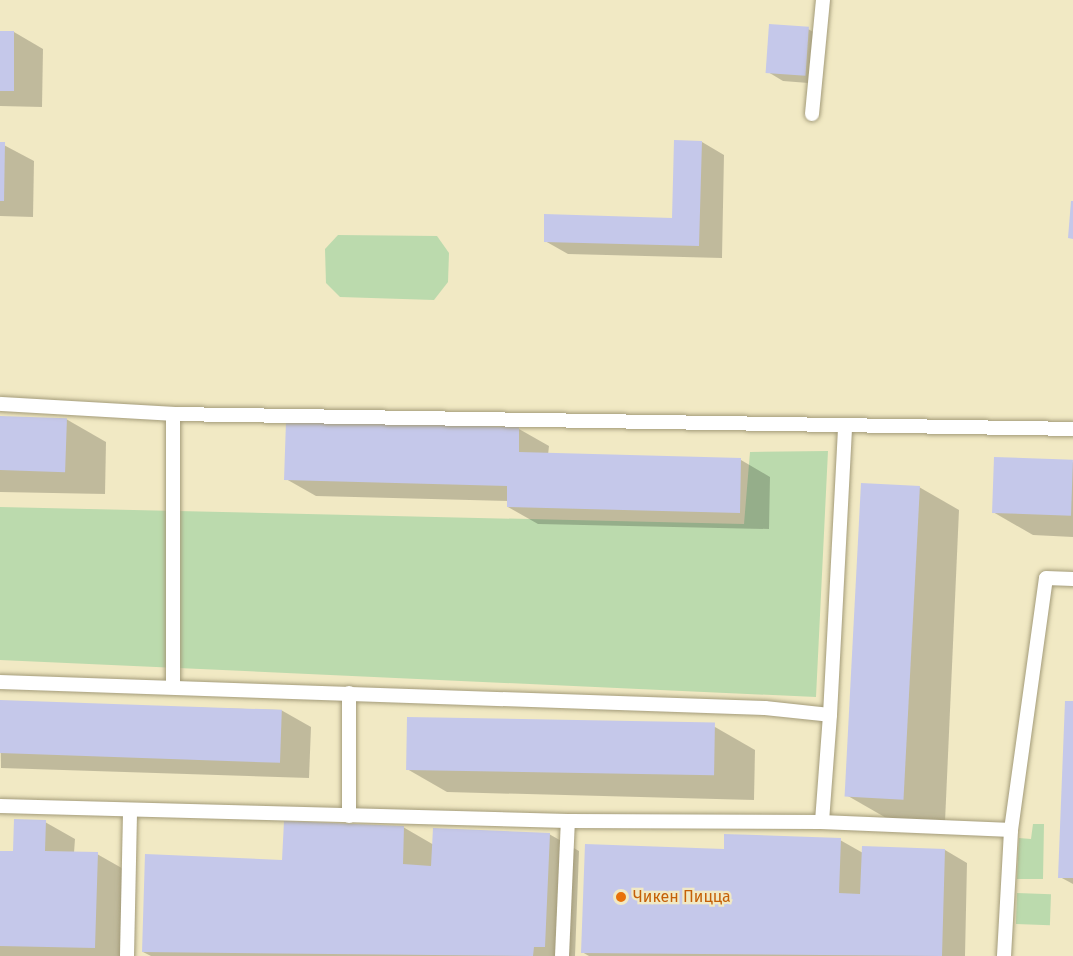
<!DOCTYPE html>
<html>
<head>
<meta charset="utf-8">
<style>
	body { margin:0 }
	#map { position:relative; width:1073px; height:956px; overflow:hidden; background:#f1e9c4; font-family:"Fira Sans",sans-serif }
	div>[style] { position:absolute }
	[style*='--x'] { left:calc(var(--x)*1px); top:calc(var(--y)*1px); width:calc(var(--w)*1px); rotate:calc(var(--a)*1deg) }
	.green>* { inset:0; background:#bbdaad; transform-origin:0 0 }
	.shadow>* { inset:0; background:#0003 }
	.building>* { inset:0; background:#c5c8ea; transform-origin:0 0 }
	.roads { filter:drop-shadow(0 0 2px #a39b79) drop-shadow(0 0 2px #a39b79) }
	.service>* { height:14px; margin:-7px; padding:0 7px; transform-origin:7px; border-radius:7px; background:#fff }
	.dots>* { width:16px; height:16px; translate:-50% -50%; box-sizing:border-box; border:3px solid #f1e9c4; border-radius:50% }
	span { translate:-50% -50%; white-space:nowrap; text-align:center; line-height:1.15; -webkit-text-stroke:4.5px #f1e9c4; paint-order:stroke }
	.food-label { font-size:16px; color:#c56008 }
	.left { translate:0 -50%; text-align:left }
</style>
</head>
<body>
<div id="map">
	<div class="green">
		<div style="clip-path:polygon(338px 235px,437px 236px,449px 253px,448px 282px,434px 300px,340px 297px,326px 283px,325px 249px)"></div>
		<div style="clip-path:polygon(828px 451px,816px 697px,0 660px,0 507px,744px 524px,750px 452px)"></div>
		<div style="clip-path:polygon(1033px 824px,1044px 824px,1043px 879px,1017px 879px,1019px 838px,1031px 839px)"></div>
		<div style="left:1017px;top:893px;width:34px;height:31px;rotate:2deg"></div>
	</div>
	<div class="shadow">
		<div style="clip-path:polygon(808px 29px,824px 38px,821px 84px,783px 81px,768px 72px)"></div>
		<div style="clip-path:polygon(0 32px,14px 32px,43px 49px,42px 107px,0 106px)"></div>
		<div style="clip-path:polygon(702px 142px,724px 155px,722px 258px,568px 254px,545px 241px,674px 219px)"></div>
		<div style="clip-path:polygon(0 143px,34px 161px,33px 217px,0 216px)"></div>
		<div style="clip-path:polygon(0 418px,66px 419px,106px 442px,105px 494px,0 492px)"></div>
		<div style="clip-path:polygon(288px 422px,519px 429px,549px 446px,548px 455px,741px 460px,770px 477px,769px 529px,538px 524px,508px 507px,508px 501px,316px 496px,286px 479px)"></div>
		<div style="clip-path:polygon(1073px 462px,1073px 537px,1033px 535px,993px 512px)"></div>
		<div style="clip-path:polygon(919px 487px,959px 510px,945px 822px,888px 819px,848px 796px)"></div>
		<div style="clip-path:polygon(0 702px,281px 710px,311px 727px,309px 778px,1px 768px)"></div>
		<div style="clip-path:polygon(1073px 703px,1073px 884px,1060px 877px)"></div>
		<div style="clip-path:polygon(408px 718px,715px 727px,755px 750px,754px 800px,447px 792px,407px 769px)"></div>
		<div style="clip-path:polygon(45px 822px,75px 839px,74px 853px,97px 854px,127px 871px,125px 956px,0 956px,0 852px,14px 853px)"></div>
		<div style="clip-path:polygon(403px 827px,434px 845px,549px 834px,579px 851px,575px 956px,151px 956px,143px 952px,284px 861px)"></div>
		<div style="clip-path:polygon(840px 840px,863px 853px,945px 850px,967px 863px,965px 956px,589px 956px,582px 952px,725px 851px)"></div>
	</div>
	<div class="building">
		<div style="left:769px;top:24px;width:40px;height:49px;rotate:4deg"></div>
		<div style="left:0;top:31px;width:14px;height:60px"></div>
		<div style="clip-path:polygon(674px 140px,702px 141px,699px 246px,544px 242px,544px 214px,672px 218px)"></div>
		<div style="clip-path:polygon(0 142px,5px 142px,4px 201px,0 201px)"></div>
		<div style="clip-path:polygon(1071px 201px,1073px 201px,1073px 239px,1068px 238px)"></div>
		<div style="left:0;top:416px;width:67px;height:54px;rotate:2deg"></div>
		<div style="clip-path:polygon(286px 421px,519px 427px,519px 452px,741px 458px,740px 513px,507px 507px,507px 486px,284px 480px)"></div>
		<div style="left:994px;top:457px;width:79px;height:56px;rotate:2deg"></div>
		<div style="left:861px;top:483px;width:59px;height:314px;rotate:3deg"></div>
		<div style="left:0;top:700px;width:282px;height:53px;rotate:2deg"></div>
		<div style="clip-path:polygon(1065px 701px,1073px 701px,1073px 878px,1058px 878px)"></div>
		<div style="left:407px;top:717px;width:308px;height:53px;rotate:1deg"></div>
		<div style="clip-path:polygon(14px 819px,46px 820px,45px 851px,98px 852px,95px 948px,0 946px,0 851px,13px 851px)"></div>
		<div style="clip-path:polygon(284px 821px,404px 826px,403px 864px,431px 866px,433px 828px,550px 833px,545px 947px,534px 947px,533px 956px,142px 952px,145px 854px,282px 860px)"></div>
		<div style="clip-path:polygon(724px 834px,841px 838px,839px 893px,860px 894px,862px 846px,945px 849px,942px 956px,581px 953px,585px 844px,724px 849px)"></div>
	</div>
	<div class="roads">
		<div class="service">
			<div style="--x:812;--y:114;--w:115;--a:-84.5"></div>
			<div style="--x:0;--y:404;--w:173;--a:3.3"></div>
			<div style="--x:173;--y:414;--w:900;--a:0.95"></div>
			<div style="--x:0;--y:682;--w:765;--a:1.95"></div>
			<div style="--x:765;--y:708;--w:65;--a:6.1"></div>
			<div style="--x:830;--y:715;--w:107;--a:94.3"></div>
			<div style="--x:822;--y:822;--w:189;--a:2.4"></div>
			<div style="--x:1011;--y:830;--w:254;--a:-82.1"></div>
			<div style="--x:1046;--y:578;--w:27;--a:2"></div>
			<div style="--x:173;--y:687;--w:273;--a:-90"></div>
			<div style="--x:830;--y:715;--w:290;--a:-87"></div>
			<div style="--x:0;--y:806;--w:568;--a:1.51"></div>
			<div style="--x:568;--y:821;--w:254;--a:0.2"></div>
			<div style="--x:349;--y:816;--w:123;--a:-90"></div>
			<div style="--x:127;--y:956;--w:145;--a:-88.8"></div>
			<div style="--x:562;--y:956;--w:135;--a:-87.5"></div>
			<div style="--x:1004;--y:956;--w:126;--a:-86.8"></div>
		</div>
	</div>
	<div class="dots">
		<div style="left:621px;top:897px;background:#e8710a"></div>
	</div>
	<div class="food-label">
		<span class="left" style="left:633px;top:897px">Чикен Пицца</span>
	</div>
</div>
</body>
</html>
